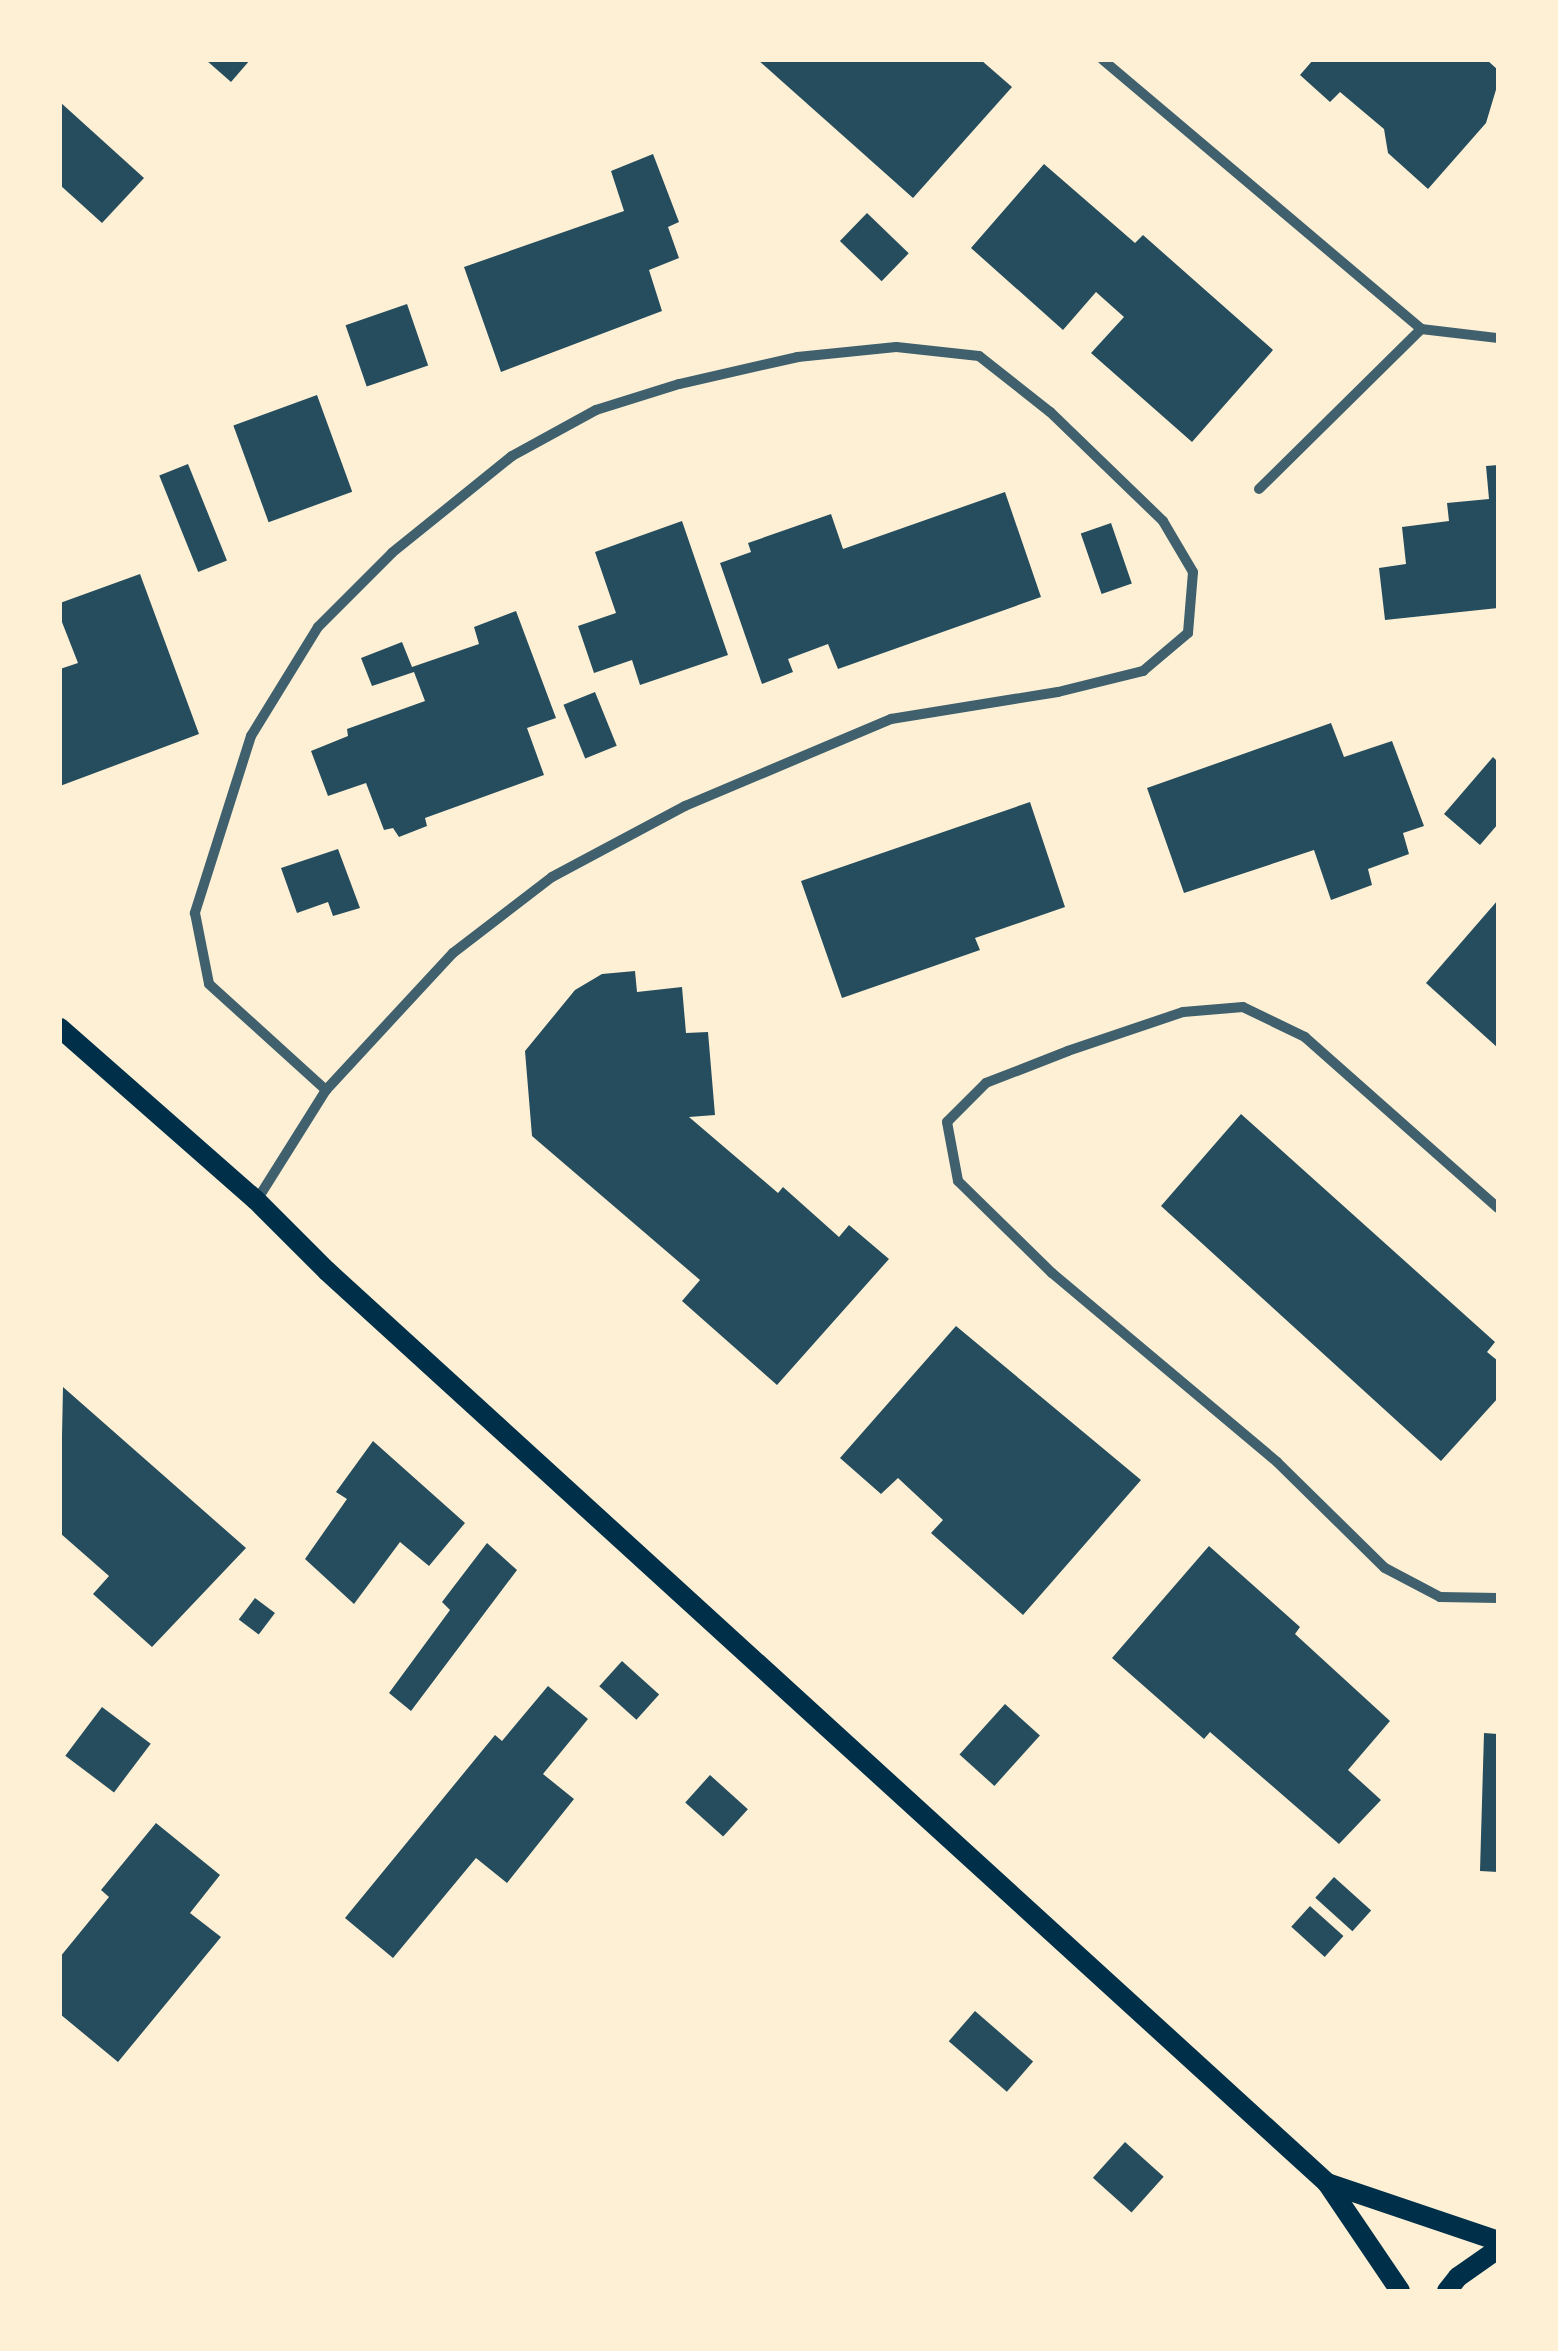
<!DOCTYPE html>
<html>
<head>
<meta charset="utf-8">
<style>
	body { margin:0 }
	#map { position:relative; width:1558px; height:2351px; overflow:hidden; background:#fdf0d5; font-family:Barlow,sans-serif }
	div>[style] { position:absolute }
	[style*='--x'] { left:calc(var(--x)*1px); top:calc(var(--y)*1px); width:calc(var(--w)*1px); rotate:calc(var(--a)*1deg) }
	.building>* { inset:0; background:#264d5e; transform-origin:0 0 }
	.minor>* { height:10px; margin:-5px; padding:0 5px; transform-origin:5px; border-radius:5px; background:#3f606c }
	.secondary>* { height:20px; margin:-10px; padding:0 10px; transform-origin:10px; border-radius:10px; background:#003049 }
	span { translate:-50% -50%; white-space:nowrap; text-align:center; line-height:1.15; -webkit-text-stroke:8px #fdf0d5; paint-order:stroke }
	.frame { position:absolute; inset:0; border:62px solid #fdf0d5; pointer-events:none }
</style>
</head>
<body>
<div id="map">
	<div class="building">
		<div style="clip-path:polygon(206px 60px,250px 60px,231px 82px)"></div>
		<div style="clip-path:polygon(758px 60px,981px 60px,1012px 87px,913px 198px)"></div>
		<div style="clip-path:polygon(1313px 60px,1487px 60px,1498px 70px,1498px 83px,1486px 123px,1428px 189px,1388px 153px,1384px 129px,1340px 92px,1330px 102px,1300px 75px)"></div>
		<div style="clip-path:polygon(60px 102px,144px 178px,102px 223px,60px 185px)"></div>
		<div style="clip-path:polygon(653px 154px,679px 222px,668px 227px,679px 258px,649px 270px,662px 311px,501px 372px,464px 267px,624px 211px,611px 171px)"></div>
		<div style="clip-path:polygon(1044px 164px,1135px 243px,1143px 235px,1273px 350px,1192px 442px,1091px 353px,1124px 317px,1096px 292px,1063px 330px,971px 248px)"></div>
		<div style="left:867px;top:213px;width:58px;height:39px;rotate:44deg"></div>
		<div style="left:407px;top:304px;width:65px;height:65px;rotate:71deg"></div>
		<div style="left:317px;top:395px;width:103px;height:89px;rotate:70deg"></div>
		<div style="left:188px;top:464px;width:104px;height:31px;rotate:68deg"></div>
		<div style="clip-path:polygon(1498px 465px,1498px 608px,1385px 620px,1379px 568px,1406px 564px,1402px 527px,1449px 521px,1447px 503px,1489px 499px,1486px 466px)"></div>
		<div style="clip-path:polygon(1005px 492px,1041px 597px,838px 669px,828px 644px,788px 659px,793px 672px,762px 684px,720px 563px,751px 552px,748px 543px,831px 514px,843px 549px)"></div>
		<div style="clip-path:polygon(682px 521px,728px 655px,640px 685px,632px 660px,594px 673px,578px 626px,616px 613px,595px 552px)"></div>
		<div style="left:1111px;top:523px;width:64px;height:32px;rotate:71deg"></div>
		<div style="clip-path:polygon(140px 574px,199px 734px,60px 786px,60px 669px,78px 663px,60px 617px,60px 603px)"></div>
		<div style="clip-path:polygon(516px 611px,556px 718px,527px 728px,544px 775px,425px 818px,427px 826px,399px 837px,393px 828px,384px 830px,366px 783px,328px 796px,311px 751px,348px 736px,347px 729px,425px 701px,414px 672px,372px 686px,361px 658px,402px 642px,412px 667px,479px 644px,474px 627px)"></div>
		<div style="left:595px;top:692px;width:58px;height:34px;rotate:68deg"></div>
		<div style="clip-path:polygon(1331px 723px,1344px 757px,1392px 741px,1424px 826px,1403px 833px,1409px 854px,1368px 869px,1372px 885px,1331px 900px,1314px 850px,1184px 893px,1147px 788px)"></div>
		<div style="clip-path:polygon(1493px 757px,1498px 762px,1498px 824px,1480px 845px,1444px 814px)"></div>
		<div style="clip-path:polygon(1030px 802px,1065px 907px,975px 938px,980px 950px,842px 998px,801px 881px)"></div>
		<div style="clip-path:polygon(338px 849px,360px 908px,333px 916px,328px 902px,297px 913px,281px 868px)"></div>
		<div style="clip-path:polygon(1498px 900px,1498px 1048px,1426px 983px)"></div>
		<div style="clip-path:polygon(635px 971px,637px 992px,682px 987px,686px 1033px,708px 1032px,715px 1115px,689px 1117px,778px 1193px,783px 1187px,839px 1237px,849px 1225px,889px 1259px,777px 1385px,682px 1301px,700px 1280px,532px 1136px,525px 1051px,575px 990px,602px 974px)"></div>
		<div style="clip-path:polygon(1241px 1114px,1495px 1342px,1487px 1352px,1498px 1361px,1498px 1398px,1441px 1461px,1161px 1206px)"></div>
		<div style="clip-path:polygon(956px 1326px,1141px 1480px,1023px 1615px,931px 1533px,943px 1520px,898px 1478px,881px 1494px,840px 1458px)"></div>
		<div style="clip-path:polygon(63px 1387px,246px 1548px,152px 1647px,93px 1594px,109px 1576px,60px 1533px)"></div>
		<div style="clip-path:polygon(373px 1441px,465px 1523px,429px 1566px,400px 1542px,354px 1604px,305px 1559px,347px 1499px,336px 1492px)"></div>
		<div style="clip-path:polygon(487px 1543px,517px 1570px,411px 1711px,389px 1693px,450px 1610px,442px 1602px)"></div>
		<div style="clip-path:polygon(1209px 1546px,1300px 1627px,1295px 1634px,1390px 1721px,1348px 1770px,1381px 1800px,1339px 1844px,1210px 1732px,1204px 1739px,1112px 1658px)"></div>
		<div style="left:255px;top:1598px;width:25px;height:27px;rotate:37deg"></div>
		<div style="left:622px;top:1661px;width:50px;height:34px;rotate:42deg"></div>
		<div style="clip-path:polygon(548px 1686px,588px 1719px,543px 1774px,574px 1799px,507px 1883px,476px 1858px,393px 1958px,345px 1918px,495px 1735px,502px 1741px)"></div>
		<div style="left:1005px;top:1704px;width:47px;height:68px;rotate:42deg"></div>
		<div style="left:102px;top:1707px;width:61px;height:61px;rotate:37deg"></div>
		<div style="clip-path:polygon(1484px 1733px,1498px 1734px,1498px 1872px,1480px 1871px)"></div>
		<div style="left:710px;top:1775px;width:51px;height:37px;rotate:42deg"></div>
		<div style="clip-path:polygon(156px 1823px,220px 1875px,190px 1913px,221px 1937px,118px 2062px,60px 2014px,60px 1957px,109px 1897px,101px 1890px)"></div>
		<div style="left:1334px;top:1877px;width:50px;height:28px;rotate:42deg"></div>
		<div style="left:1310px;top:1906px;width:45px;height:28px;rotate:42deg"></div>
		<div style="left:975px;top:2011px;width:77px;height:40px;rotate:41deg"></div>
		<div style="left:1125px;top:2142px;width:52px;height:48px;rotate:42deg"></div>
	</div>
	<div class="minor">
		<div style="--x:1103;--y:60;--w:417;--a:40.2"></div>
		<div style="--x:1421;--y:329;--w:78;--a:6.7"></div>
		<div style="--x:1259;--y:489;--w:228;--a:-44.6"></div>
		<div style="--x:257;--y:1200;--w:130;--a:-57.9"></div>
		<div style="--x:326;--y:1090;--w:187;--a:-47.2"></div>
		<div style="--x:453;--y:953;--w:125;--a:-37.5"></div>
		<div style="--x:552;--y:877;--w:151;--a:-28.1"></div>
		<div style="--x:685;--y:806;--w:224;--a:-22.9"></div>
		<div style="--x:891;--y:719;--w:169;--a:-9.2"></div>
		<div style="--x:1058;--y:692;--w:88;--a:-13.9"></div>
		<div style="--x:1143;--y:671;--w:59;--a:-40.2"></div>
		<div style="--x:1188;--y:633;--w:61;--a:-85.3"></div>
		<div style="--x:1193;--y:572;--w:59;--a:-120.5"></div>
		<div style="--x:1163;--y:521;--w:157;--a:-136"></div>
		<div style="--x:1050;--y:412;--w:90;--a:-141.7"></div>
		<div style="--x:979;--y:356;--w:83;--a:-173.8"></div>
		<div style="--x:896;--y:347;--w:99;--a:174.2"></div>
		<div style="--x:798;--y:357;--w:122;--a:167.2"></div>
		<div style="--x:679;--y:384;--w:87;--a:162.6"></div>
		<div style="--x:596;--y:410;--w:96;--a:151.3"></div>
		<div style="--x:512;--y:456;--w:154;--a:141.1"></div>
		<div style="--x:392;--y:553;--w:105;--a:135"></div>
		<div style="--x:318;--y:627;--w:128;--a:121.6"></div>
		<div style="--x:251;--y:736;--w:186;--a:107.6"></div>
		<div style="--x:195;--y:913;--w:72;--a:78.8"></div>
		<div style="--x:209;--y:984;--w:158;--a:42.2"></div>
		<div style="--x:1498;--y:1208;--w:258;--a:-138.5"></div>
		<div style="--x:1305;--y:1037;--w:69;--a:-154.2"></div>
		<div style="--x:1243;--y:1007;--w:60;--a:175.2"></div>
		<div style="--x:1183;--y:1012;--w:121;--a:161.3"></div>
		<div style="--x:1068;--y:1051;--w:88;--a:158.7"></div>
		<div style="--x:986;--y:1083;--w:55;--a:135"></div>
		<div style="--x:947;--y:1122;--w:60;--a:79.4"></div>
		<div style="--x:958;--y:1181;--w:132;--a:44.4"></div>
		<div style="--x:1052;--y:1273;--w:294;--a:40"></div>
		<div style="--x:1277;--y:1462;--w:151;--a:44.5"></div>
		<div style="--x:1385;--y:1568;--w:62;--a:27.8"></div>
		<div style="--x:1440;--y:1597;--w:58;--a:1"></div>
	</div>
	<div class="secondary">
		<div style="--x:60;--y:1028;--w:261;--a:41.3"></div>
		<div style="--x:256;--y:1200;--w:100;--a:45"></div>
		<div style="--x:327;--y:1271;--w:1353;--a:42.36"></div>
		<div style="--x:1327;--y:2183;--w:130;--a:55.9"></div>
		<div style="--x:1327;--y:2183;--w:181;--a:18.7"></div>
		<div style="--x:1447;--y:2291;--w:18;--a:-52"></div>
		<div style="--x:1458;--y:2277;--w:49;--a:-35"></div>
	</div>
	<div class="frame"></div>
</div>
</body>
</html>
